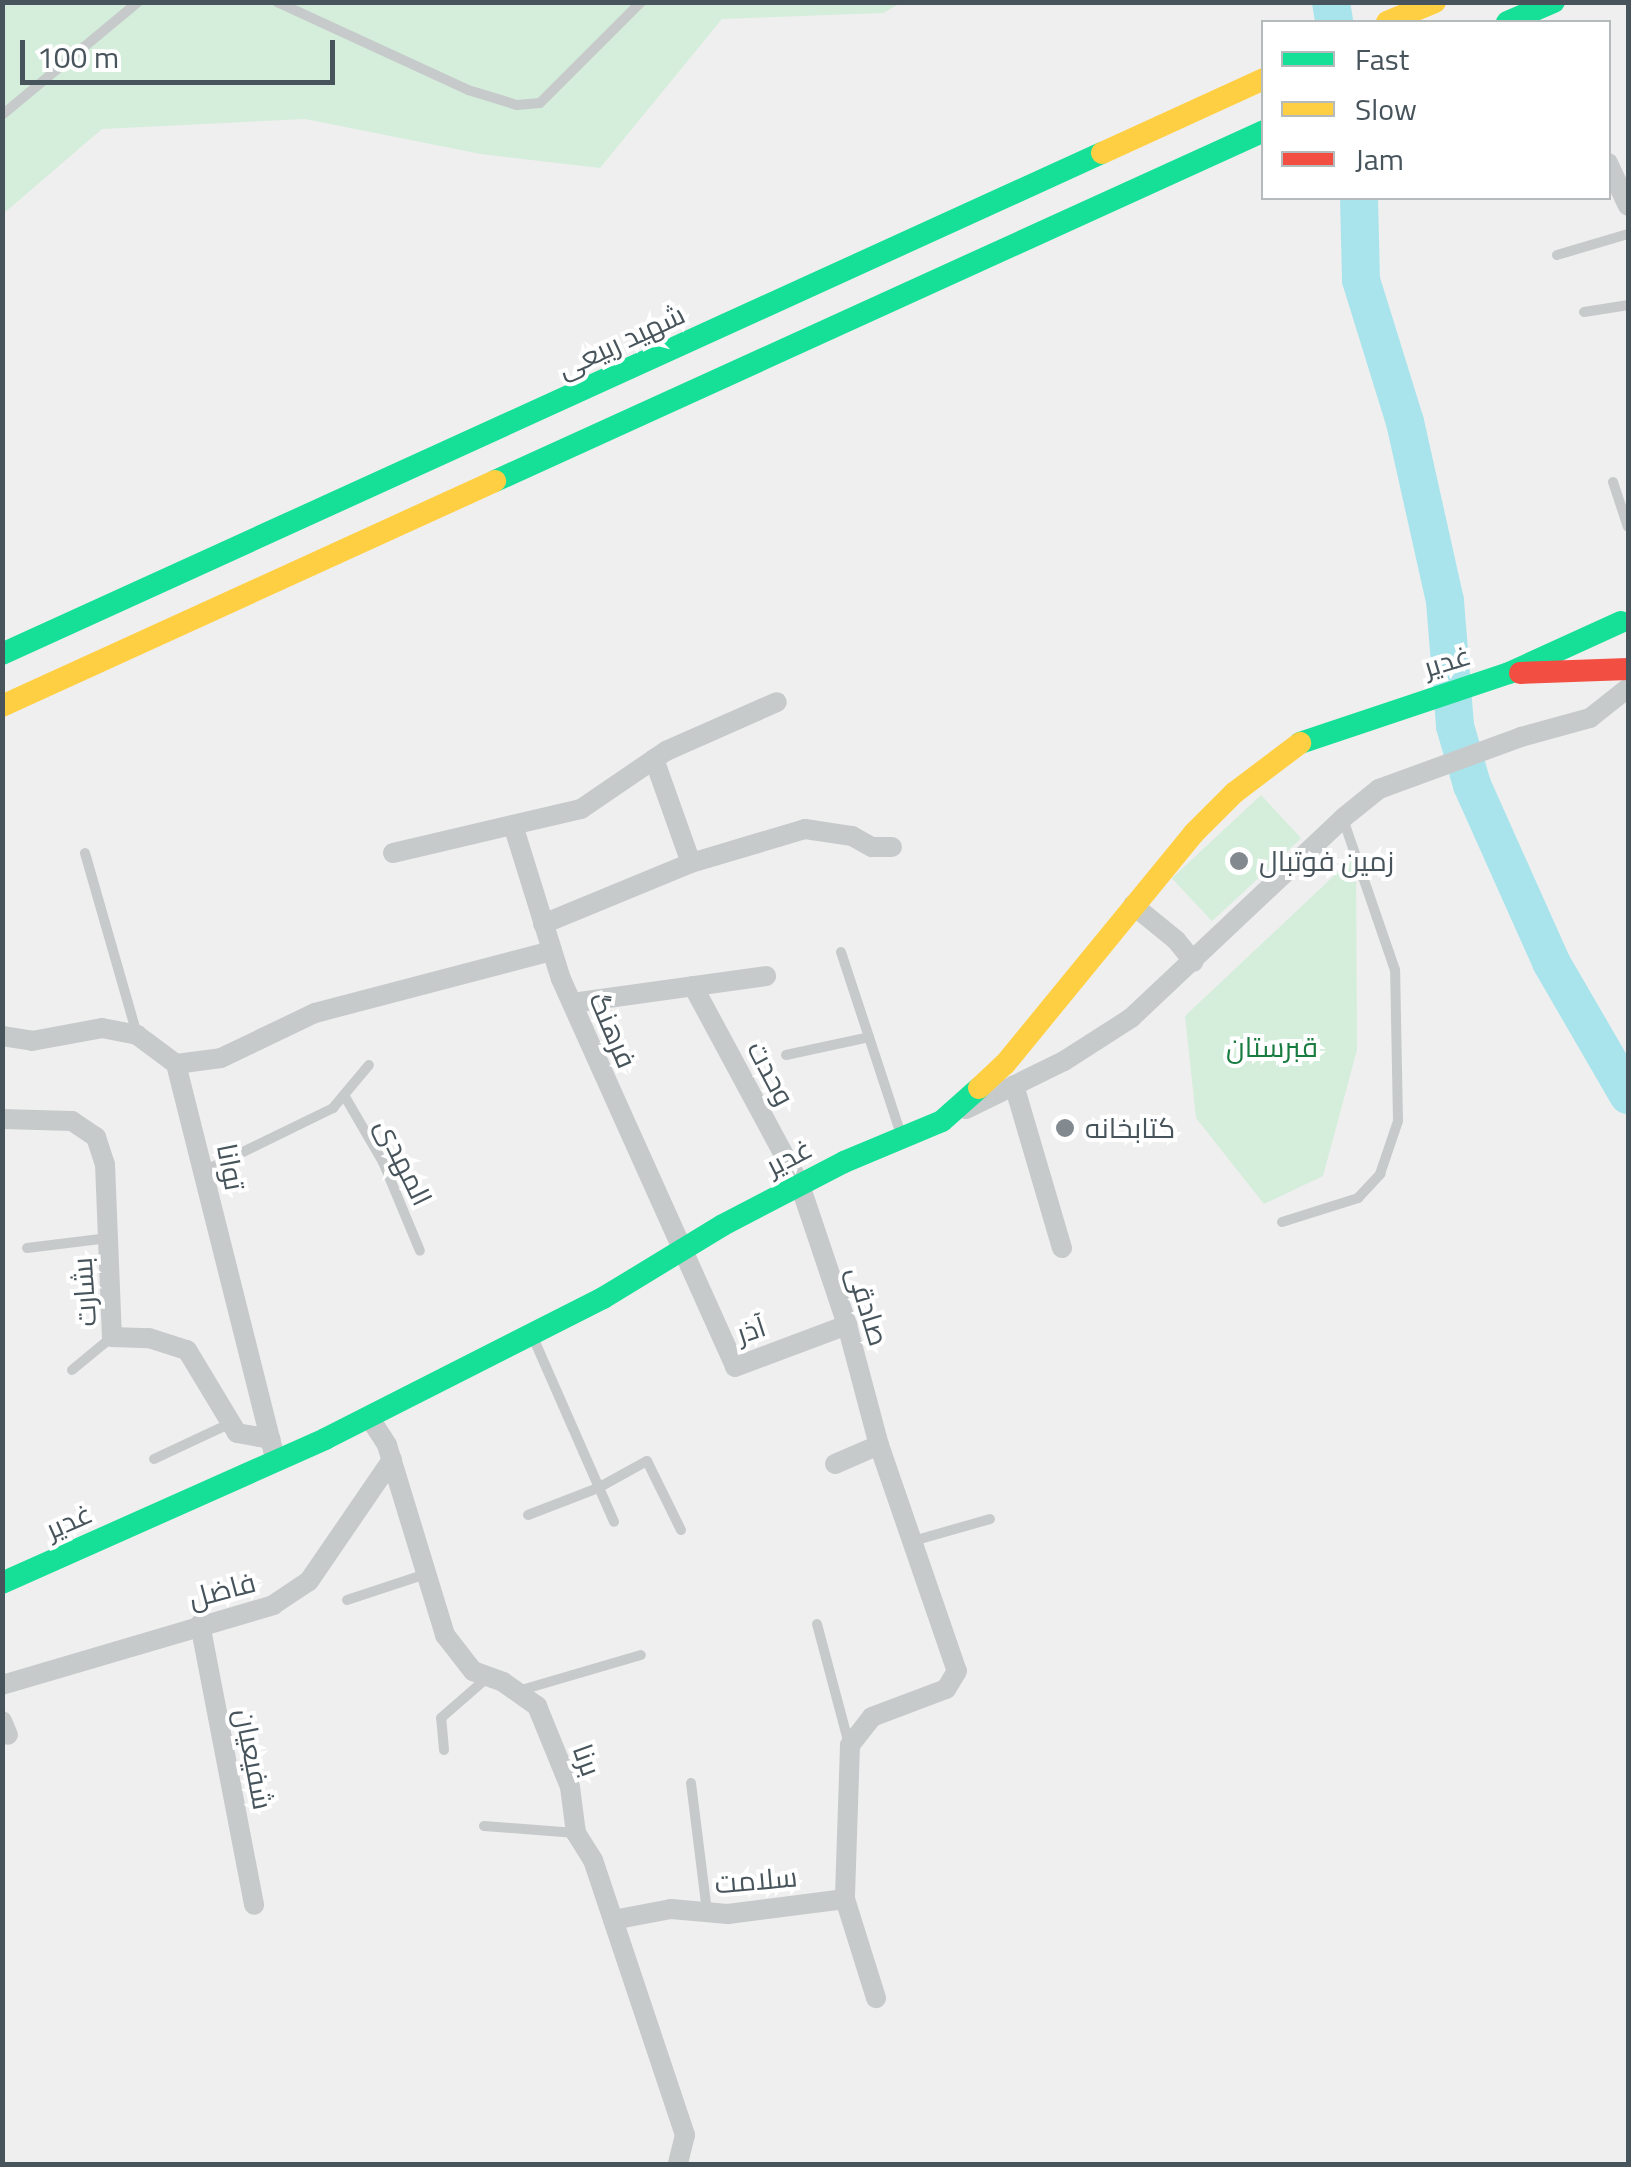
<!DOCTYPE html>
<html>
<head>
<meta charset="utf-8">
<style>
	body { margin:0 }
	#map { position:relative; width:1631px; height:2167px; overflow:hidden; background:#f0efef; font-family:"Titillium Web",Cairo,sans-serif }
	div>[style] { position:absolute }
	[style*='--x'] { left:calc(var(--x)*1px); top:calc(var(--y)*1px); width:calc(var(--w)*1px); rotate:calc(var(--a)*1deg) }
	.green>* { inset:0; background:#d4eedb; transform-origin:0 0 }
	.river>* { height:38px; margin:-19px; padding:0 19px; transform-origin:19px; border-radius:19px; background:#a9e4ec }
	.lane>* { height:10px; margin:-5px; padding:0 5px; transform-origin:5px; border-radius:5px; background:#c7cacb }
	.street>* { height:20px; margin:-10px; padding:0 10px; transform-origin:10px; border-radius:10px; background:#c7cacb }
	.fast>* { height:22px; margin:-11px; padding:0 11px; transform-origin:11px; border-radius:11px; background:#16e098 }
	.slow>* { height:22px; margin:-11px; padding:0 11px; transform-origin:11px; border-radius:11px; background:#ffcf43 }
	.jam>* { height:22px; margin:-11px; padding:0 11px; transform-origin:11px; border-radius:11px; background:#f24e42 }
	.dots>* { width:28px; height:28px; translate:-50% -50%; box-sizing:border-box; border:5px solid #fff; border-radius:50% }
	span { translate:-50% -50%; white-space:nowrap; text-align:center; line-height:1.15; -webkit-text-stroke:8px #fff; paint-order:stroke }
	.street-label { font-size:28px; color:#47545b }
	.poi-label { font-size:28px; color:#47545b }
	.left { translate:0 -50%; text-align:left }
	.park-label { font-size:28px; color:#197c40 }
	.frame { position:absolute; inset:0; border:5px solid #47545b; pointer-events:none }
	.legend { position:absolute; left:1261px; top:20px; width:350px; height:180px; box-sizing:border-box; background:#fff; border:2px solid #b5bbbd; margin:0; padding:12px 18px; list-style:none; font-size:30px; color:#47545b }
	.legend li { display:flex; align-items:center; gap:20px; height:50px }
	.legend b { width:50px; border:2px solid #b5bbbd }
	.scale { position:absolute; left:20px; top:40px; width:315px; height:45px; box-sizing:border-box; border:5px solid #47545b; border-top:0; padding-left:12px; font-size:30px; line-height:35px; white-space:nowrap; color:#47545b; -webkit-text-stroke:8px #fff; paint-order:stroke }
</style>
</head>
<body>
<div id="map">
	<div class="green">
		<div style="clip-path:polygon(3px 3px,901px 3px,883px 13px,722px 19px,600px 168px,481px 154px,305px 119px,102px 129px,3px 214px)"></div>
		<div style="left:1261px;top:795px;width:59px;height:122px;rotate:47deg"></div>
		<div style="clip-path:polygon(1356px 855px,1357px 1050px,1323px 1176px,1264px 1204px,1196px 1118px,1185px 1016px)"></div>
	</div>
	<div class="river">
		<div style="--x:1331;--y:2;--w:20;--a:81"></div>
		<div style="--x:1359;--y:198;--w:82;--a:88.6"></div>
		<div style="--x:1361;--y:280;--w:149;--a:72.8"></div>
		<div style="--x:1405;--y:422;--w:183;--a:77.4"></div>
		<div style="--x:1445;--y:601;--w:125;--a:85.4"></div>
		<div style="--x:1455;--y:726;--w:61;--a:73.9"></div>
		<div style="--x:1472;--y:785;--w:194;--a:65.9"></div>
		<div style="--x:1551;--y:962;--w:154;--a:59.9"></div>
	</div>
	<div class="lane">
		<div style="--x:277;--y:2;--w:210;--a:24.7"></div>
		<div style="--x:468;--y:90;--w:51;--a:17"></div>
		<div style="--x:517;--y:105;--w:23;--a:-5"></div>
		<div style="--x:540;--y:103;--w:143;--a:-45"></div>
		<div style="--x:2;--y:115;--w:177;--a:-39.7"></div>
		<div style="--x:1557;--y:255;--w:74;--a:-16.5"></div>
		<div style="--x:1584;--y:312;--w:45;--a:-9"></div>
		<div style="--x:1613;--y:482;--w:47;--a:71.6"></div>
		<div style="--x:85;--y:853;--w:188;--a:74"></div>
		<div style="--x:841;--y:952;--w:195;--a:71.8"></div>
		<div style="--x:786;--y:1055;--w:85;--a:-12.2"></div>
		<div style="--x:344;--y:1095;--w:78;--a:59.8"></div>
		<div style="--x:383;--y:1162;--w:96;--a:67.4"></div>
		<div style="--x:204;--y:1171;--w:144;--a:-26"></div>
		<div style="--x:333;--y:1108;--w:56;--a:-50.1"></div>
		<div style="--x:1282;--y:1222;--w:80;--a:-17.5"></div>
		<div style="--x:1358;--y:1198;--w:33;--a:-47"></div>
		<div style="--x:1380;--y:1174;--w:56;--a:-71.2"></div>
		<div style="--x:1398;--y:1121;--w:151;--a:-91.1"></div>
		<div style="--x:1395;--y:970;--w:160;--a:-109"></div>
		<div style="--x:27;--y:1248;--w:82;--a:-7"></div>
		<div style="--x:532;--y:1335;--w:204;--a:66.3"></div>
		<div style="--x:72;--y:1370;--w:52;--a:-39.5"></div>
		<div style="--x:154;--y:1459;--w:85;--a:-25.1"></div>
		<div style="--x:528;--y:1515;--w:75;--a:-21.1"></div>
		<div style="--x:598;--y:1488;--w:56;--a:-28.9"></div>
		<div style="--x:647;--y:1461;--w:77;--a:63.8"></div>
		<div style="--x:913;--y:1541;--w:80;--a:-15.9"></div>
		<div style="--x:347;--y:1600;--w:83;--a:-18.2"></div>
		<div style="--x:817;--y:1624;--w:124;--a:75.1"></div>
		<div style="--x:518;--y:1691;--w:128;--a:-16.3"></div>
		<div style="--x:444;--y:1750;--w:32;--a:-95"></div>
		<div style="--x:441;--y:1718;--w:62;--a:-41.1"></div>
		<div style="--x:691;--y:1783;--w:129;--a:82.9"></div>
		<div style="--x:484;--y:1826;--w:92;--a:4.4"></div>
	</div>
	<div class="street">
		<div style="--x:1608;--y:163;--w:47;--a:65.1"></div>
		<div style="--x:654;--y:759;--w:110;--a:70.4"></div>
		<div style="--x:513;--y:825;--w:161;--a:72.7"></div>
		<div style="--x:561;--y:979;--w:425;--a:65.8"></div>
		<div style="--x:735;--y:1367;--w:120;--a:-20.6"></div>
		<div style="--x:393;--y:853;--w:193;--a:-13.2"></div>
		<div style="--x:581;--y:809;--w:103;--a:-34.3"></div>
		<div style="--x:666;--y:751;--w:121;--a:-23.8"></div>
		<div style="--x:1133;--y:905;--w:55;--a:39.1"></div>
		<div style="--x:1176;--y:940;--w:28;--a:51"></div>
		<div style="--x:543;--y:924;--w:160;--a:-22.4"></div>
		<div style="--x:691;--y:863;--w:119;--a:-16.6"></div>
		<div style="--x:805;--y:829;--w:48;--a:8.5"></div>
		<div style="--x:852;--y:836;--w:23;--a:29"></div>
		<div style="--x:872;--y:847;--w:20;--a:0"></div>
		<div style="--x:693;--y:986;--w:226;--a:61.7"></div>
		<div style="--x:800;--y:1185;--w:148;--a:71.4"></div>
		<div style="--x:847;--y:1325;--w:124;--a:75.1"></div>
		<div style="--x:879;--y:1445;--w:239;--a:71"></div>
		<div style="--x:957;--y:1671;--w:21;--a:121"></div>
		<div style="--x:946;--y:1689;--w:79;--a:159.3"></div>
		<div style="--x:872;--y:1717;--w:36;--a:128"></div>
		<div style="--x:850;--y:1745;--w:154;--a:91.9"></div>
		<div style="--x:845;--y:1899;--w:104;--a:72.6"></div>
		<div style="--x:572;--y:1003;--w:196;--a:-7.9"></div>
		<div style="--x:2;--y:1036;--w:30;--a:9"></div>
		<div style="--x:32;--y:1041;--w:71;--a:-10.5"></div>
		<div style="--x:102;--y:1028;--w:36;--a:11"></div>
		<div style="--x:137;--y:1035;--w:49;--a:36.6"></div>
		<div style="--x:176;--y:1064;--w:409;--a:75.9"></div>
		<div style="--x:176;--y:1064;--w:45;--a:-7.6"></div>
		<div style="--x:221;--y:1058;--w:104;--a:-25.6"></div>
		<div style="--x:315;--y:1013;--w:245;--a:-14.7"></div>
		<div style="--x:1014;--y:1085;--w:170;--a:73.6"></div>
		<div style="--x:966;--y:1109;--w:109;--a:-26.1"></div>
		<div style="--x:1064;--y:1061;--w:80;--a:-32.7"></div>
		<div style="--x:1131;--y:1018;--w:291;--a:-43.3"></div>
		<div style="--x:1343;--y:818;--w:46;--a:-38.9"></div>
		<div style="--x:1379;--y:789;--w:151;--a:-20.1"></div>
		<div style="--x:1521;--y:737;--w:72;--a:-15.4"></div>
		<div style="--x:1590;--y:718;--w:48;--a:-38.3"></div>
		<div style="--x:2;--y:1119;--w:70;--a:1.6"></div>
		<div style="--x:72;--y:1121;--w:29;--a:34"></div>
		<div style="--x:96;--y:1137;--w:28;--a:72"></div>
		<div style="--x:105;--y:1164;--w:173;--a:87.7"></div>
		<div style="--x:112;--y:1337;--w:37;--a:2"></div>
		<div style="--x:149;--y:1338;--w:40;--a:18"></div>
		<div style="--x:187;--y:1350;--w:97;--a:58.9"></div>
		<div style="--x:237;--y:1433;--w:34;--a:10"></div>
		<div style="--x:369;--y:1417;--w:33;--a:57"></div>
		<div style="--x:387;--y:1445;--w:199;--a:73"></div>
		<div style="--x:445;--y:1635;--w:46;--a:52.1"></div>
		<div style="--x:473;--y:1671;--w:32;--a:20"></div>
		<div style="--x:503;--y:1682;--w:42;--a:35.2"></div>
		<div style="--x:537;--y:1706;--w:87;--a:67.8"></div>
		<div style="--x:570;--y:1787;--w:46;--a:82.6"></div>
		<div style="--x:576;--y:1833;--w:32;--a:58"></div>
		<div style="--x:593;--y:1860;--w:290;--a:71.5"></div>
		<div style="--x:685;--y:2135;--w:30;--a:104"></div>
		<div style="--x:835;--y:1464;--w:48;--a:-23.4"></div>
		<div style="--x:200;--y:1624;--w:286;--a:79.1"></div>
		<div style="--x:2;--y:1685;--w:283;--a:-16.4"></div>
		<div style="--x:273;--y:1605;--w:43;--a:-33.7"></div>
		<div style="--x:309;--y:1581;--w:147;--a:-55.6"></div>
		<div style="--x:2;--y:1721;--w:15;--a:67"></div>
		<div style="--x:613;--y:1920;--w:59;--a:-10.7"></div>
		<div style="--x:671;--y:1909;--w:57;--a:5"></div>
		<div style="--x:728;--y:1914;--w:118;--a:-7.3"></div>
	</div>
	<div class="fast">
		<div style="--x:1507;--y:22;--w:51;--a:-23.1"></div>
		<div style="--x:495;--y:481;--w:845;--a:-24.47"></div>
		<div style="--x:2;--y:654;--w:1209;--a:-24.49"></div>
		<div style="--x:1300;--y:743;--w:220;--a:-18.5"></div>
		<div style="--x:1509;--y:673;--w:123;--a:-24.5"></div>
		<div style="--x:2;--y:1583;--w:354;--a:-24"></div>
		<div style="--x:325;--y:1439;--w:312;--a:-26.9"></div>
		<div style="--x:603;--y:1298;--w:140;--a:-31.3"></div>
		<div style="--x:723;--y:1225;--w:136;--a:-27.5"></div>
		<div style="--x:844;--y:1162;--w:106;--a:-22.7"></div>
		<div style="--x:942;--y:1121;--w:50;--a:-41.7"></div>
	</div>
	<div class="slow">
		<div style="--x:1387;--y:22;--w:52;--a:-22.6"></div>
		<div style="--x:1102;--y:153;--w:178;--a:-24.6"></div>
		<div style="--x:2;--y:706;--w:542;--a:-24.53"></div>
		<div style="--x:979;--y:1088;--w:35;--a:-43"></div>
		<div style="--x:1005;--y:1064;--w:298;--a:-50.7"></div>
		<div style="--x:1194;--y:833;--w:57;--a:-45"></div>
		<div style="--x:1234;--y:793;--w:83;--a:-37.1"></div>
	</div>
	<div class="jam">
		<div style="--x:1520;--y:673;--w:108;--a:-2.1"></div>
	</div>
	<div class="dots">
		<div style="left:1239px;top:861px;background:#828a8f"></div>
		<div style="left:1065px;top:1128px;background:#828a8f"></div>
	</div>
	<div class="street-label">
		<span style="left:621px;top:341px;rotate:-25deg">شهید ربیعی</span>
		<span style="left:1447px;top:661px;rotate:-17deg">غدیر</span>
		<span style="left:613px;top:1030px;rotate:67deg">فرهنگ</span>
		<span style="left:771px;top:1073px;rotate:62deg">وحدت</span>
		<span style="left:789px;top:1157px;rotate:-27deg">غدیر</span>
		<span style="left:404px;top:1162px;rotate:64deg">المهدی</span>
		<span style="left:231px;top:1167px;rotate:79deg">توانا</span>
		<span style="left:84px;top:1292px;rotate:-94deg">بشارت</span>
		<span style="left:868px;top:1306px;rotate:73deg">صادقی</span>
		<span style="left:751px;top:1330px;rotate:-18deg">آذر</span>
		<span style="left:69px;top:1521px;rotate:-24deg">غدیر</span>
		<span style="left:222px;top:1590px;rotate:-15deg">فاضل</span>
		<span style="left:254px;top:1759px;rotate:79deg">شفیعیان</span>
		<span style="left:587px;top:1760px;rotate:70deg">برنا</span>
		<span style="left:756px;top:1880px;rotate:-5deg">سلامت</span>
	</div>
	<div class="poi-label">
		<span class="left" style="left:1259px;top:861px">زمین فوتبال</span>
		<span class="left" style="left:1085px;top:1128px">کتابخانه</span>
	</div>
	<div class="park-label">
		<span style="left:1272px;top:1047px">قبرستان</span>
	</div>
	<div class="frame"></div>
	<ul class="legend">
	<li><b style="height:12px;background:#16e098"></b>Fast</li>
	<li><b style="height:12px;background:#ffcf43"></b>Slow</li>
	<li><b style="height:12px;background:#f24e42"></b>Jam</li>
	</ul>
	<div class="scale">100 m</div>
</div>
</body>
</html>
